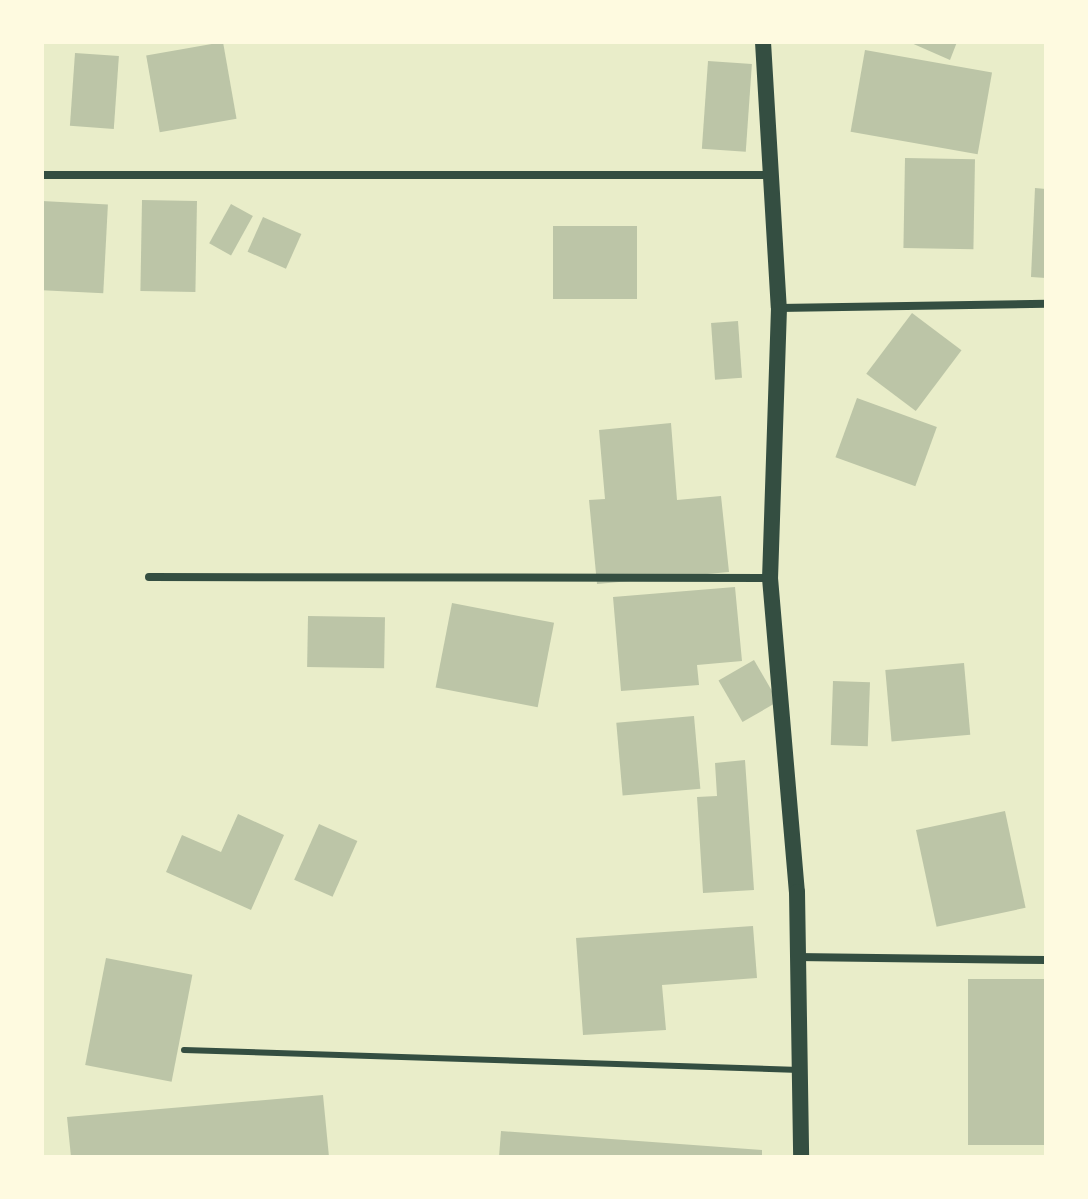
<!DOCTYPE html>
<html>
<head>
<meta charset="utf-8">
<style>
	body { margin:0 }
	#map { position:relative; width:1088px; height:1199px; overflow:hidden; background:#e9edc9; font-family:Inter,sans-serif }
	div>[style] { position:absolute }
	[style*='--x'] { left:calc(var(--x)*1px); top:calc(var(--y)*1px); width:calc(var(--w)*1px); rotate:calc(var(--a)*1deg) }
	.building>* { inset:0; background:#bcc5a7; transform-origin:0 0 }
	.service>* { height:6px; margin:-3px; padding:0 3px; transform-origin:3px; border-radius:3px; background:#344e41 }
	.minor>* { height:8px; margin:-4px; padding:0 4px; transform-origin:4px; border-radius:4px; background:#344e41 }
	.secondary>* { height:16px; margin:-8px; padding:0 8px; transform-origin:8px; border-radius:8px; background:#344e41 }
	span { translate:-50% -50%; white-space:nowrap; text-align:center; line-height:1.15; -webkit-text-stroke:8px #fefae0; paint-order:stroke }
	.frame { position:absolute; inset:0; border:44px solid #fefae0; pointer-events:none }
</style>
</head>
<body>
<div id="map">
	<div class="building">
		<div style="left:223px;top:42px;width:78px;height:78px;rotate:80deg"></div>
		<div style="clip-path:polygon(909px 42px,957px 42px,950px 60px)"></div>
		<div style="left:865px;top:50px;width:129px;height:83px;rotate:10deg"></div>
		<div style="left:75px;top:53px;width:44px;height:73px;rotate:4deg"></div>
		<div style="left:708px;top:61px;width:44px;height:88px;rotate:4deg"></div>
		<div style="left:905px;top:158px;width:70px;height:90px;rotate:1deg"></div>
		<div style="clip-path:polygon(1035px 188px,1046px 189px,1046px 278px,1031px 277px)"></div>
		<div style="left:142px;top:200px;width:55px;height:91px;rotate:1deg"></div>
		<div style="left:42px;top:201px;width:66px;height:89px;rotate:3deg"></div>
		<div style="left:231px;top:204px;width:25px;height:45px;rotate:29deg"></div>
		<div style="left:263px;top:217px;width:42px;height:38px;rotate:24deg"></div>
		<div style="left:553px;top:226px;width:84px;height:73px"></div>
		<div style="left:912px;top:313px;width:62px;height:76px;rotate:37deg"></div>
		<div style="left:738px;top:321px;width:57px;height:27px;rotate:86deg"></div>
		<div style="left:857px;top:398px;width:85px;height:63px;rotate:20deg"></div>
		<div style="clip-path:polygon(671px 423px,677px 500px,721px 496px,729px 572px,597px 584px,589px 500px,605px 499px,599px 430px)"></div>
		<div style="clip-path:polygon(735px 587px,742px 661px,697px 665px,699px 685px,621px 691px,613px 597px)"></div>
		<div style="left:452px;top:603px;width:104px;height:86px;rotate:11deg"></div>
		<div style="left:308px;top:616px;width:77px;height:51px;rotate:1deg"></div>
		<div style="left:754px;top:660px;width:48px;height:41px;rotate:60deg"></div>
		<div style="left:964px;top:663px;width:72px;height:79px;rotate:85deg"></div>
		<div style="left:833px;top:681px;width:37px;height:64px;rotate:2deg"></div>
		<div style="left:694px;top:716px;width:73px;height:78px;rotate:85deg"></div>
		<div style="clip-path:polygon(745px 760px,754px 890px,703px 893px,697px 797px,717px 796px,715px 763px)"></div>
		<div style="left:1005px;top:811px;width:99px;height:91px;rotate:78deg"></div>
		<div style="clip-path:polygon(238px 814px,284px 835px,251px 910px,166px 872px,182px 835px,221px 852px)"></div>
		<div style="left:319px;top:824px;width:42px;height:61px;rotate:24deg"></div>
		<div style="clip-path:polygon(753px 926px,757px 978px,662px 985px,666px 1030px,583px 1035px,576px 938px)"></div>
		<div style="left:106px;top:958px;width:88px;height:109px;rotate:11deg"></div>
		<div style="left:1046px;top:979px;width:166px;height:78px;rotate:90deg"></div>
		<div style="clip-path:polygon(323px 1095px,329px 1157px,71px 1157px,67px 1117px)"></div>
		<div style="clip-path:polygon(501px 1131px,762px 1150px,762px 1157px,499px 1157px)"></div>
	</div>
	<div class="service">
		<div style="--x:184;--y:1050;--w:616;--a:1.86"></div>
	</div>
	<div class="minor">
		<div style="--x:42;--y:175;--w:731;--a:0"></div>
		<div style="--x:779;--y:308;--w:267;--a:-0.9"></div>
		<div style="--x:149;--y:577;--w:621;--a:0.09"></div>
		<div style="--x:796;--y:957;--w:250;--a:0.7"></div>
	</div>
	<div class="secondary">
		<div style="--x:763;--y:42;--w:266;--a:86.6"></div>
		<div style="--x:779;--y:308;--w:270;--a:91.9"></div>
		<div style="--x:770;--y:578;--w:315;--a:85.1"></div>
		<div style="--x:797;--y:892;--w:265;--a:89.1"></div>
	</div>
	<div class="frame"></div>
</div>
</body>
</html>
